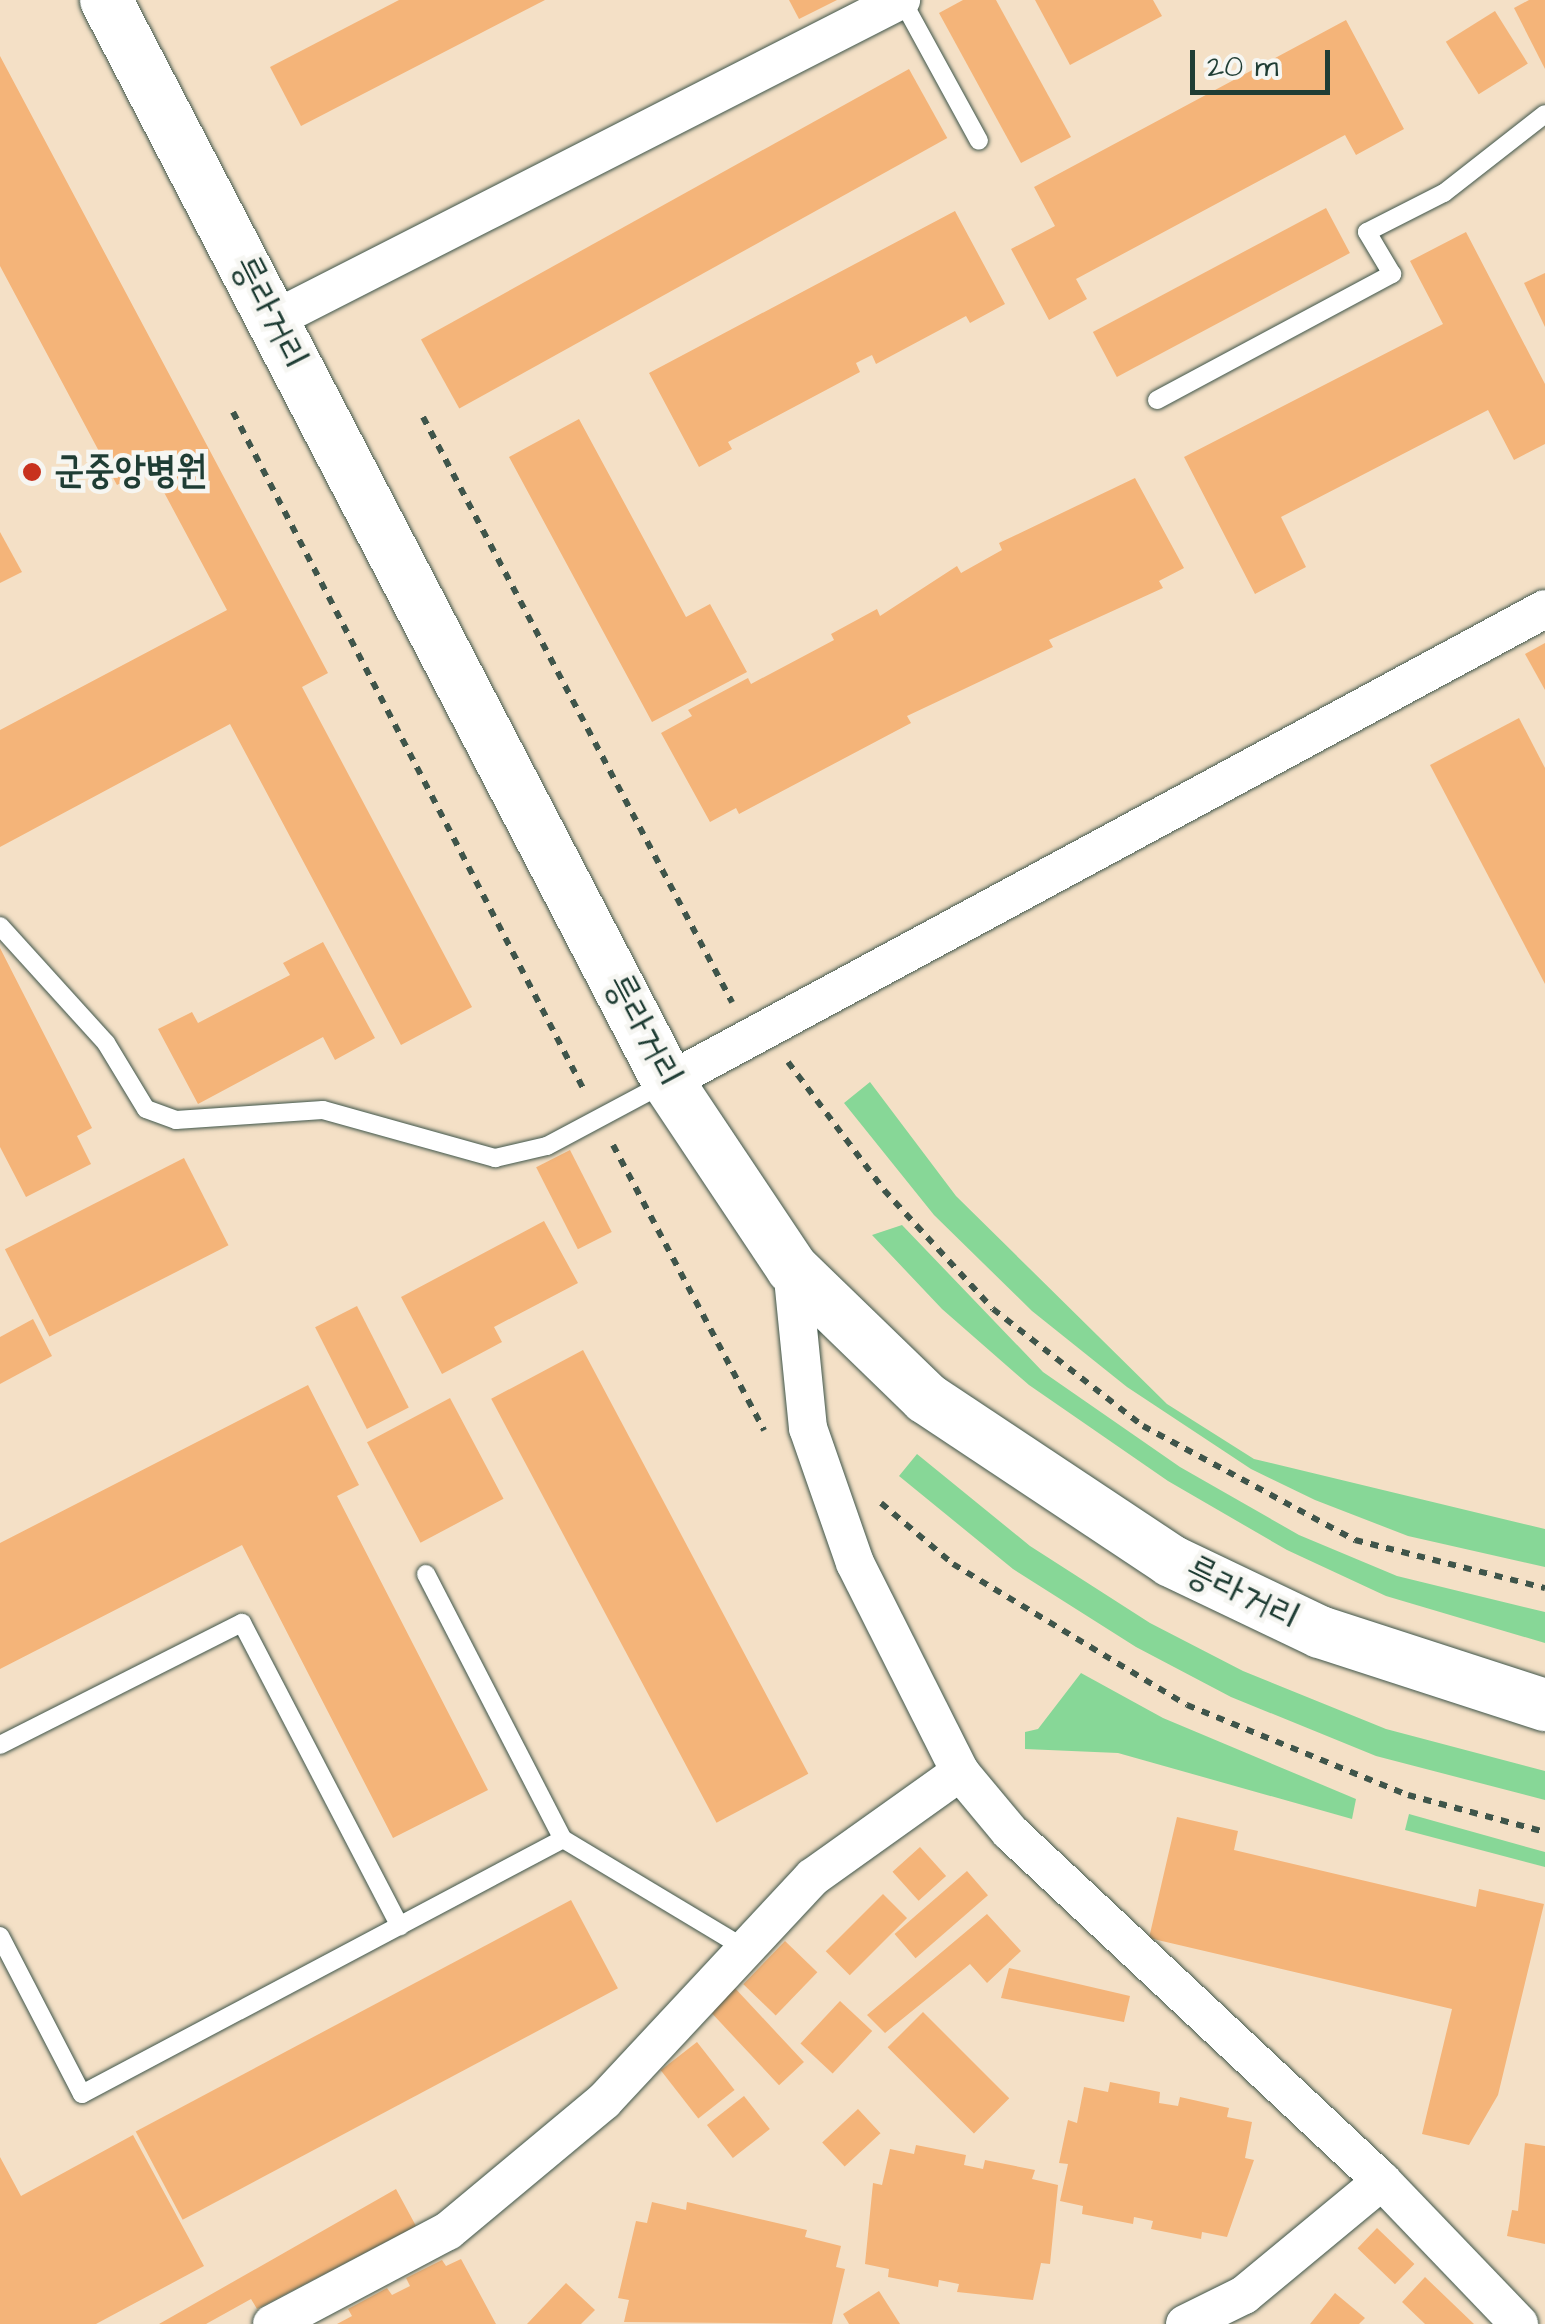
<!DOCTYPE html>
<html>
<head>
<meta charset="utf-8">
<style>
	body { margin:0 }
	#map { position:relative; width:1545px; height:2324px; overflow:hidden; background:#f4e0c6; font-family:"Architects Daughter","Poor Story",sans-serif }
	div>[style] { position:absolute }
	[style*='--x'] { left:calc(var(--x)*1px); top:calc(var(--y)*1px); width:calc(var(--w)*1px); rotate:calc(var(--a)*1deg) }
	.green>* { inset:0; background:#87d797 }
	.building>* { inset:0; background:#f4b479; transform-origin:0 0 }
	.path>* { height:6px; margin-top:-3px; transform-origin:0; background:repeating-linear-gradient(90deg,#3f554a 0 8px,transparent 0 16px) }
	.roads { filter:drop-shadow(0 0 2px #3f554a) drop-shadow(0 0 2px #3f554a) }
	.lane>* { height:18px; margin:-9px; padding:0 9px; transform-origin:9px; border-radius:9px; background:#fff }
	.street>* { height:38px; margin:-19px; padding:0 19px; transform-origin:19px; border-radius:19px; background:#fff }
	.secondary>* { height:52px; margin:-26px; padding:0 26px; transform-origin:26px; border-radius:26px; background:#fff }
	.dots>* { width:28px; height:28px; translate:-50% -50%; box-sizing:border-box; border:5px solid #f6f6f2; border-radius:50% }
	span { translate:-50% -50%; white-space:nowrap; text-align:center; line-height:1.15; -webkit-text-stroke:9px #f6f6f2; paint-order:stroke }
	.street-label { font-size:38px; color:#1f3d34 }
	.poi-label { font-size:38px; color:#1f3d34; font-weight:700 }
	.left { translate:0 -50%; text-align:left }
	.scale { position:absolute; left:1190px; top:50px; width:140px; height:45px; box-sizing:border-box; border:5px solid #1f3d34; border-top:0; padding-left:12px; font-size:30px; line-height:35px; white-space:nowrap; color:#1f3d34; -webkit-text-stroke:8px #f6f6f2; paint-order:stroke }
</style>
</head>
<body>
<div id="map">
	<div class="green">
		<div style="clip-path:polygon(870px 1082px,956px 1196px,1167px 1404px,1254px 1459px,1545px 1529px,1545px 1567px,1408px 1536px,1315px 1500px,1251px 1469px,1127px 1387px,1032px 1311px,934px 1215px,844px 1103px)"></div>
		<div style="clip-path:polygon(902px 1225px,1043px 1372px,1180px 1467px,1299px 1535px,1397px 1576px,1545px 1612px,1545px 1643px,1386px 1596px,1287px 1550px,1168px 1481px,1029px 1385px,942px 1309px,872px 1235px)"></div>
		<div style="clip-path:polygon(917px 1454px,1030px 1546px,1150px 1623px,1243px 1671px,1386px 1729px,1545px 1771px,1545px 1800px,1376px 1756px,1231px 1697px,1136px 1647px,1013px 1569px,899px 1476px)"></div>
		<div style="clip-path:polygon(1081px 1673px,1163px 1718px,1356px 1799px,1352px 1819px,1118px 1753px,1025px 1749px,1025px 1732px,1038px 1729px)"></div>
		<div style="clip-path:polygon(1409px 1814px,1545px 1852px,1545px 1867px,1405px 1830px)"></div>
	</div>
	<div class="building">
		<div style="clip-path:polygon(399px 0,545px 0,301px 126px,270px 67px)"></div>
		<div style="clip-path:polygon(789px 0,837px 0,799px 19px)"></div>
		<div style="clip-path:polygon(963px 0,996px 0,1071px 137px,1021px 163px,939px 13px)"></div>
		<div style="clip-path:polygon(1035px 0,1153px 0,1162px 16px,1070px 65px)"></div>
		<div style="clip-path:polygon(1529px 0,1545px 0,1545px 69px,1514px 8px)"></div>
		<div style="left:1495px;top:11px;width:62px;height:58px;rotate:58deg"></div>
		<div style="clip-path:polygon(1346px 20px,1404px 129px,1356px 155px,1345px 135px,1076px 279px,1087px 299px,1049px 320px,1011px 249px,1055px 226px,1034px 187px)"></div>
		<div style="clip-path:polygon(0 56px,328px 673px,302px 687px,472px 1007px,401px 1045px,230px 724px,0 847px,0 730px,227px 610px,151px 468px,117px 485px,0 266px)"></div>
		<div style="left:909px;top:69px;width:79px;height:558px;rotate:61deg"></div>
		<div style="left:1326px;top:208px;width:51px;height:264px;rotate:62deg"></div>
		<div style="clip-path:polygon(955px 211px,1005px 304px,970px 323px,966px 316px,876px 364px,872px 355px,856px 363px,860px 372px,728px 442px,732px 449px,699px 467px,649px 373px)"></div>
		<div style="clip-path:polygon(1466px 232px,1545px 384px,1545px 444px,1514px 460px,1488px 410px,1281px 517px,1306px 567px,1255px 594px,1184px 457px,1443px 324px,1410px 261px)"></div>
		<div style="clip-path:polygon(1545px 273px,1545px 327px,1524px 283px)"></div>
		<div style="clip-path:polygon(579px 419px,686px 617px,710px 604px,747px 672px,652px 722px,509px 457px)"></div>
		<div style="clip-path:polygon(1135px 478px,1184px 568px,1159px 581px,1163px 588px,1049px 640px,1053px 647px,907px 716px,911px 723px,739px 814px,736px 808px,710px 822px,661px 733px,692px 716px,688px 710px,748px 678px,751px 684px,834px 640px,831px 634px,877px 609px,880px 616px,957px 566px,961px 573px,1002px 550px,999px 543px)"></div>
		<div style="clip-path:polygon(0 532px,22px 572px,0 583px)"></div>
		<div style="clip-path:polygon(1545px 643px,1545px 690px,1525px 654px)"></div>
		<div style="clip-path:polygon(1519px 718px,1545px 768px,1545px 984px,1430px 765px)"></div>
		<div style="clip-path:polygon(323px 942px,375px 1038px,335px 1060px,323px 1037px,198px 1104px,158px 1029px,192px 1012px,198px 1023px,290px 975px,283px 963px)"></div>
		<div style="clip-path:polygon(0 948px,92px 1128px,77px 1136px,91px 1164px,26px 1197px,0 1147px)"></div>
		<div style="left:570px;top:1150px;width:92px;height:38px;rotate:63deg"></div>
		<div style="left:184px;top:1158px;width:98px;height:201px;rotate:63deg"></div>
		<div style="clip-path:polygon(544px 1221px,578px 1283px,494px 1327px,502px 1342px,442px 1374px,401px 1297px)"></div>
		<div style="left:357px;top:1306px;width:114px;height:47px;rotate:63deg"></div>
		<div style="clip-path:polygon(33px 1319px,52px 1356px,0 1384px,0 1337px)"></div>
		<div style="left:583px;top:1350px;width:480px;height:104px;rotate:62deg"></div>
		<div style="clip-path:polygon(308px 1385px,359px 1485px,337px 1496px,488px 1790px,393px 1838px,242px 1545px,0 1669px,0 1543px)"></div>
		<div style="left:450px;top:1398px;width:114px;height:94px;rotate:62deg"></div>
		<div style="clip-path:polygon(1177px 1817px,1238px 1831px,1234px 1850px,1476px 1907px,1479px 1889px,1544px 1904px,1498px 2095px,1469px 2145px,1422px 2134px,1452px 2009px,1149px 1938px)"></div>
		<div style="left:920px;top:1847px;width:39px;height:37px;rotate:48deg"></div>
		<div style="left:967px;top:1871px;width:32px;height:96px;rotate:49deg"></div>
		<div style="left:883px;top:1894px;width:34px;height:81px;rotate:45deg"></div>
		<div style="left:571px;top:1900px;width:100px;height:493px;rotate:62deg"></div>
		<div style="clip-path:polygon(987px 1914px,1021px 1951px,987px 1983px,970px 1964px,885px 2033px,867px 2015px)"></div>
		<div style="left:785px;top:1941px;width:45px;height:60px;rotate:44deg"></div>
		<div style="clip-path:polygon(1009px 1968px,1130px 1996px,1124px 2022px,1001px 1998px)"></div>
		<div style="left:733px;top:1986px;width:104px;height:34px;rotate:47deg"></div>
		<div style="left:840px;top:2001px;width:44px;height:58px;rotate:43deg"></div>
		<div style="left:923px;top:2012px;width:122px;height:50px;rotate:45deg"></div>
		<div style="left:697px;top:2042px;width:61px;height:46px;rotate:52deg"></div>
		<div style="clip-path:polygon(1110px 2082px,1160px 2092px,1159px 2103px,1178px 2106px,1180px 2097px,1229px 2108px,1227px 2117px,1252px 2122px,1245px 2158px,1254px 2160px,1227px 2237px,1202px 2232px,1201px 2239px,1151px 2229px,1153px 2221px,1134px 2217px,1133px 2224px,1082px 2214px,1083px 2206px,1060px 2201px,1068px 2164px,1059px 2163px,1068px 2120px,1077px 2123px,1084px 2087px,1108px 2092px)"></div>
		<div style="left:744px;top:2096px;width:42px;height:47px;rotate:52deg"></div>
		<div style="left:858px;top:2109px;width:33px;height:49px;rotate:47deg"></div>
		<div style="clip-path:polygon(133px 2135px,204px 2266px,96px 2324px,0 2324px,0 2157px,21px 2196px)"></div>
		<div style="clip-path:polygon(1525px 2143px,1545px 2146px,1545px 2244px,1507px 2236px,1512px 2210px,1518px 2211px)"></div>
		<div style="clip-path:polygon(916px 2145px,966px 2155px,964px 2165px,983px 2169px,985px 2160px,1035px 2170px,1032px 2179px,1058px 2185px,1050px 2264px,1041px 2263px,1033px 2300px,957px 2292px,959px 2284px,939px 2280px,938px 2287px,888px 2277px,889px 2269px,865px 2264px,873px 2183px,882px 2185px,890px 2149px,914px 2154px)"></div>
		<div style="clip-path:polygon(396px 2189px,416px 2226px,257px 2309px,251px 2299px,206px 2324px,159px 2324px)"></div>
		<div style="clip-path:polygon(652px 2202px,686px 2210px,687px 2202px,807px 2230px,805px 2237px,841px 2246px,836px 2267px,845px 2269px,832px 2324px,624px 2322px,629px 2300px,618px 2298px,636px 2221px,647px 2223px)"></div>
		<div style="left:1377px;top:2228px;width:52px;height:28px;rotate:44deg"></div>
		<div style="clip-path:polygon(461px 2259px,496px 2324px,337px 2324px,352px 2316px,348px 2309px,387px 2288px,392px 2295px,410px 2286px,406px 2278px,442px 2260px,446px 2266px)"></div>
		<div style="clip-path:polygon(1425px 2277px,1474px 2324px,1425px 2324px,1402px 2302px)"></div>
		<div style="clip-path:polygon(566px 2283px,595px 2310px,581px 2324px,527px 2324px)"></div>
		<div style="clip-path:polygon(879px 2291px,900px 2324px,849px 2324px,843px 2314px)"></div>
		<div style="clip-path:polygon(1335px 2293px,1365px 2318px,1359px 2324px,1310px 2324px)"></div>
	</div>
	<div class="path">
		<div style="--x:233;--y:412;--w:763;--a:62.63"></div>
		<div style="--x:423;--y:417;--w:662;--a:62.16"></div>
		<div style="--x:788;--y:1062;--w:160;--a:53.1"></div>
		<div style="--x:884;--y:1190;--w:161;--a:47.5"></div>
		<div style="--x:993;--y:1309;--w:190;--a:38"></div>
		<div style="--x:1143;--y:1426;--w:241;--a:28.3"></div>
		<div style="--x:1355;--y:1540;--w:196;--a:14.2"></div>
		<div style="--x:613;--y:1145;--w:323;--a:62.1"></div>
		<div style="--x:881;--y:1503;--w:94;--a:40.3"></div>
		<div style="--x:953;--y:1564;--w:273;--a:31.1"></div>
		<div style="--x:1187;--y:1705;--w:239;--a:22.2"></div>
		<div style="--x:1408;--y:1795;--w:142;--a:15.1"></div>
	</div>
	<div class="roads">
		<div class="lane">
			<div style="--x:903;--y:2;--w:158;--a:61.3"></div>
			<div style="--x:1157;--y:400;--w:267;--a:-28.2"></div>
			<div style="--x:1392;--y:274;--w:49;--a:-120.8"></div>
			<div style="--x:1367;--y:232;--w:86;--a:-26.9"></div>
			<div style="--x:1444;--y:193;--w:128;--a:-38"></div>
			<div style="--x:0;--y:926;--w:158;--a:47.8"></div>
			<div style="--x:106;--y:1043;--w:77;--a:58.8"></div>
			<div style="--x:146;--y:1109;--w:32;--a:20"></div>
			<div style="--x:176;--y:1120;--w:147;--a:-3.9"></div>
			<div style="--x:323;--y:1110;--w:179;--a:15.6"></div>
			<div style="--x:495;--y:1158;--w:53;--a:-13"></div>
			<div style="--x:547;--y:1146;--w:132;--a:-28.1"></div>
			<div style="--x:426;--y:1574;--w:298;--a:62.7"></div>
			<div style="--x:563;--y:1839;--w:214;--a:31"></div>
			<div style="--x:0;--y:1745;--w:271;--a:-26.8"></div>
			<div style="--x:242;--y:1623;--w:342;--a:62.5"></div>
			<div style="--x:0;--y:1936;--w:178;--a:62.6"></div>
			<div style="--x:82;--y:2094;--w:544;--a:-27.93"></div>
		</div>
		<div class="street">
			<div style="--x:273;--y:320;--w:705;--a:-27"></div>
			<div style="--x:668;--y:1082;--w:996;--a:-28.34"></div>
			<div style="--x:792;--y:1268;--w:161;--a:84.3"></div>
			<div style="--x:808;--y:1428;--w:143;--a:70.8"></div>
			<div style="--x:855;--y:1563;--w:234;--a:63.3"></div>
			<div style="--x:960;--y:1772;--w:78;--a:50.2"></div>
			<div style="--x:1010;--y:1832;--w:510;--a:43.17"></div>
			<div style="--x:1382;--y:2181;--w:198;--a:46.2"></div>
			<div style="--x:272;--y:2324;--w:199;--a:-27.9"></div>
			<div style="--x:448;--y:2231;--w:203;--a:-39.8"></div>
			<div style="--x:604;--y:2101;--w:306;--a:-47"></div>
			<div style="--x:813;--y:1877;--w:181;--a:-35.5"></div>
			<div style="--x:1185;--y:2324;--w:66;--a:-26.2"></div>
			<div style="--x:1244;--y:2295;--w:179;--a:-39.6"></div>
		</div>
		<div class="secondary">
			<div style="--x:106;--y:0;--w:1219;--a:62.55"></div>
			<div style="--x:668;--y:1082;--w:224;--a:56.3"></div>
			<div style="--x:792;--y:1268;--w:187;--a:44.1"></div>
			<div style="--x:926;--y:1398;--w:294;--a:33.6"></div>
			<div style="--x:1171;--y:1561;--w:165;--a:25.5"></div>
			<div style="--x:1320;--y:1632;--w:237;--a:18"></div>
		</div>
	</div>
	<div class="dots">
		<div style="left:32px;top:472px;background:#c8321e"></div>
	</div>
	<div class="street-label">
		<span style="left:269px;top:313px;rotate:63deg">릉라거리</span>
		<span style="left:643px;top:1031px;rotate:62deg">릉라거리</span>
		<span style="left:1242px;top:1595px;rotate:26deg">릉라거리</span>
	</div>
	<div class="poi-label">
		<span class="left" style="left:54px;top:472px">군중앙병원</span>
	</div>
	<div class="scale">20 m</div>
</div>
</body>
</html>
